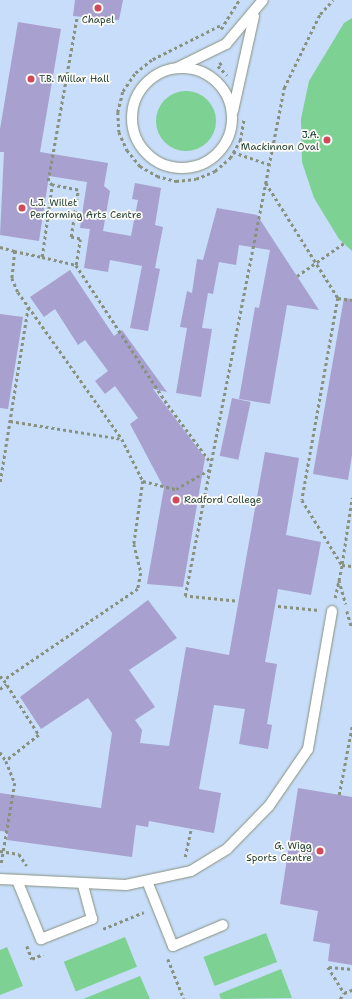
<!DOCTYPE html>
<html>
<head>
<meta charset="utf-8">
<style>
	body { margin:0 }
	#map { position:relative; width:352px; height:999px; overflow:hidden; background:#efe5c8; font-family:"Shantell Sans",sans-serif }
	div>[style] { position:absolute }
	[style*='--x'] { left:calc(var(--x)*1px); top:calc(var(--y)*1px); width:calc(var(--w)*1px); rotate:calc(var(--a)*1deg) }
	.built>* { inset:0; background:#c7ddf9; transform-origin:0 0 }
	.green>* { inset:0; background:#7cd193; transform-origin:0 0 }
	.round { border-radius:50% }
	.building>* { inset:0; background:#a8a0ce; transform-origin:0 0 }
	.path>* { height:2.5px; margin-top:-1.25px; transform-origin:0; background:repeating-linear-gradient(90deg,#87917e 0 3px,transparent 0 6px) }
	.roads { filter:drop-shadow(0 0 1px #87917e) drop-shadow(0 0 1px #87917e) }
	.lane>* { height:10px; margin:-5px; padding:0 5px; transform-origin:5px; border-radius:5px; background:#fff }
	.lane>.ring { margin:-5px; padding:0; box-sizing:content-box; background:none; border:10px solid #fff; border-radius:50% }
	.dots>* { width:11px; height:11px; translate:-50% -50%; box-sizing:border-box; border:2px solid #fdfcf7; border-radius:50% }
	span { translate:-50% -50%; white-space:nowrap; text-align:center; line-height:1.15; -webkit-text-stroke:3.5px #fdfcf7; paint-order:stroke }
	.poi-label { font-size:10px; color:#1f3d34 }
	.left { translate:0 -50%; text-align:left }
	.right { translate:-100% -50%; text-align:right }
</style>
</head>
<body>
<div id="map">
	<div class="built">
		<div style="left:0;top:0;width:352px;height:999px"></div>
	</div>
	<div class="green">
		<div style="clip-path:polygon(352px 18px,352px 251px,339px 239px,314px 198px,302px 162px,301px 119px,309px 81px,344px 23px)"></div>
		<div class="round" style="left:156px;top:91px;width:60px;height:60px"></div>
		<div style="left:266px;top:933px;width:31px;height:67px;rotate:69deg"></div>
		<div style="left:125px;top:937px;width:32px;height:66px;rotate:68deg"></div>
		<div style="clip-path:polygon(7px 947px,23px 986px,0 995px,0 950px)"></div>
		<div style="clip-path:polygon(281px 969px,292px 998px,221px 999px,219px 994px)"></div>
		<div style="clip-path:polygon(140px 976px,150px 999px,83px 999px)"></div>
	</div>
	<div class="building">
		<div style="clip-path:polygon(75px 0,123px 0,119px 20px,73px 16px)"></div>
		<div style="clip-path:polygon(18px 22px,61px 29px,40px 152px,108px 163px,104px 186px,110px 191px,103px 231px,131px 236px,138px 200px,132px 199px,135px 183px,161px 188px,155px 225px,163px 227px,155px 268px,160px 269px,148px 331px,130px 328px,142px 266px,110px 260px,108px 272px,84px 268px,90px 229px,80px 228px,87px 182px,49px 176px,39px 241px,0 235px,4px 152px,0 152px,0 129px)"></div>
		<div style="clip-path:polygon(217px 208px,257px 215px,319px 310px,287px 305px,270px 404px,239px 399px,255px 307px,259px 308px,270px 250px,239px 245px,236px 265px,219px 262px,213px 294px,208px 293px,202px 328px,212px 329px,201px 397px,176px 393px,187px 328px,180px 327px,187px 291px,192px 293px,197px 259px,203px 260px)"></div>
		<div style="clip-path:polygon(70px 270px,114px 336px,122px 330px,167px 392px,153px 389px,205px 458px,183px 587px,147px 584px,164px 488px,130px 424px,138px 418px,115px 386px,105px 394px,95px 381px,108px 371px,85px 340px,78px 345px,55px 309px,44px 317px,30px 297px)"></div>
		<div style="clip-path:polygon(344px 298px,352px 299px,352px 455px,348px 480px,313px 474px)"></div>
		<div style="clip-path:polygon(0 314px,23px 317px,8px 409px,0 408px)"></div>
		<div style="left:232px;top:398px;width:19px;height:59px;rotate:12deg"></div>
		<div style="clip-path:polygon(265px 452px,299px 458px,286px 535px,321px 542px,311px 595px,278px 589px,265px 662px,277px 664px,267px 724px,272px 725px,268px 749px,239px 744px,245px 709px,214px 705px,199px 789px,221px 793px,214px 833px,149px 821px,148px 827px,136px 825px,132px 857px,7px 840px,8px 832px,0 831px,0 793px,101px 808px,112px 733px,88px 698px,41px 729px,20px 697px,148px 600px,177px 638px,129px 670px,155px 707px,135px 720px,142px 730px,140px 743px,169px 746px,186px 647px,229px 655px)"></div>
		<div style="clip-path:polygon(298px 788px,352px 797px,352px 965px,328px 961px,330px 944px,313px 941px,318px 911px,280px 904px)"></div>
	</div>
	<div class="path">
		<div style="--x:220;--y:26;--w:76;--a:153.4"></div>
		<div style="--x:152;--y:60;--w:22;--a:141"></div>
		<div style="--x:135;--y:74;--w:22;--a:124"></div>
		<div style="--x:123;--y:92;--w:21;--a:104"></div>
		<div style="--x:118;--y:112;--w:20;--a:87"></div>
		<div style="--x:119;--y:132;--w:20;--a:66"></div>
		<div style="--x:127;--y:150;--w:21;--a:51"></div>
		<div style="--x:140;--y:166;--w:20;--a:30"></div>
		<div style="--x:157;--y:176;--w:20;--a:15"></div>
		<div style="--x:176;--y:181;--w:20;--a:-6"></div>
		<div style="--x:196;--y:179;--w:21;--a:-23"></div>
		<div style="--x:215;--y:171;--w:20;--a:-41"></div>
		<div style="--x:230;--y:158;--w:20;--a:-60"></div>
		<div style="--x:240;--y:141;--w:22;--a:-80"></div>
		<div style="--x:221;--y:29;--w:34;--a:-58"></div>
		<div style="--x:222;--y:63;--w:5;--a:143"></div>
		<div style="--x:218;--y:66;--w:13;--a:45"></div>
		<div style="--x:233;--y:152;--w:39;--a:19"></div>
		<div style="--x:266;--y:183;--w:136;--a:57.9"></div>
		<div style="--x:338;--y:298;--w:205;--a:100.1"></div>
		<div style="--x:302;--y:500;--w:76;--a:58.4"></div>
		<div style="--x:0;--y:247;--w:16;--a:15"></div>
		<div style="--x:15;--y:251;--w:27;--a:96"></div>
		<div style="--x:12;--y:278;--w:15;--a:67"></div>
		<div style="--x:18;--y:292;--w:180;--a:54.7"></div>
		<div style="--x:122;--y:439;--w:47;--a:63.4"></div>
		<div style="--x:143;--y:481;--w:64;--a:98.1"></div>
		<div style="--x:134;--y:544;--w:30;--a:76"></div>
		<div style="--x:141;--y:573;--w:16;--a:101"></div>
		<div style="--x:138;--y:589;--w:162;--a:145.8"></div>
		<div style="--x:4;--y:680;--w:65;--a:57.5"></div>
		<div style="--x:39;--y:735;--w:42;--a:141.8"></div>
		<div style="--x:6;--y:761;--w:24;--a:68"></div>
		<div style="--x:15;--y:783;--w:84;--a:99.6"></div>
		<div style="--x:14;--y:251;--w:29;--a:12"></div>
		<div style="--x:42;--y:257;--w:73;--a:-82.1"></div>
		<div style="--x:52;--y:185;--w:6;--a:-135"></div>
		<div style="--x:48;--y:181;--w:167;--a:-80"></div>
		<div style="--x:42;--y:257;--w:35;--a:13"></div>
		<div style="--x:76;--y:265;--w:26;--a:-81"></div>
		<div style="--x:80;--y:239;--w:9;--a:-167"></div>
		<div style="--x:71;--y:237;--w:48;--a:-81.5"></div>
		<div style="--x:78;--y:190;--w:26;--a:-169"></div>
		<div style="--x:76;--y:265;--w:168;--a:56.7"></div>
		<div style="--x:168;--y:405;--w:72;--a:53.4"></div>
		<div style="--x:297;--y:276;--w:57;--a:-35.1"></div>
		<div style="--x:338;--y:298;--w:14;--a:8"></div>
		<div style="--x:10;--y:421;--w:113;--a:9.1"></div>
		<div style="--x:143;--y:481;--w:34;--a:14"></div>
		<div style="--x:176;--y:489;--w:39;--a:-30"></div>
		<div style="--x:0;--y:482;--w:177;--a:-80.9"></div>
		<div style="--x:342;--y:564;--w:67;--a:-81.4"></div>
		<div style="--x:339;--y:580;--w:25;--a:74"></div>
		<div style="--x:335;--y:598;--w:34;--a:-78"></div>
		<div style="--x:342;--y:565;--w:10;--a:6"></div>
		<div style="--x:235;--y:601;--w:50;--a:-174.3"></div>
		<div style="--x:185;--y:596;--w:518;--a:-78.97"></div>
		<div style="--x:284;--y:88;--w:82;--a:-64.1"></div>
		<div style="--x:320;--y:14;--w:19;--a:-47"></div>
		<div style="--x:278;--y:606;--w:41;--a:5.6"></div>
		<div style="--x:347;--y:611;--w:18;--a:74"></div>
		<div style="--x:0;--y:676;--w:6;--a:45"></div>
		<div style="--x:0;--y:689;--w:8;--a:-40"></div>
		<div style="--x:0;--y:752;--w:11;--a:56"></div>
		<div style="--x:339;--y:795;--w:70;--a:-79.3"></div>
		<div style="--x:0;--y:851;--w:19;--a:9"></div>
		<div style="--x:19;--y:854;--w:14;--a:56"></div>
		<div style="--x:185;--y:857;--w:30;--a:-78"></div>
		<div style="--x:103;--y:929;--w:44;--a:-22.5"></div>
		<div style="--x:27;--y:946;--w:14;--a:69"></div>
		<div style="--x:32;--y:959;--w:12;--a:-24"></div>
		<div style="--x:168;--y:959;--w:43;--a:68.2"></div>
		<div style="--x:328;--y:967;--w:31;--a:58"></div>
		<div style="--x:344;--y:993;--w:9;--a:-21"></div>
		<div style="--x:329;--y:967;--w:23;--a:5"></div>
		<div style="--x:340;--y:999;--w:7;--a:-56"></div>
	</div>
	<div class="roads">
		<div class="lane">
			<div style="--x:177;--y:68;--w:55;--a:-26.1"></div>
			<div style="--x:226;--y:44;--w:57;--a:-49.9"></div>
			<div class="ring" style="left:132px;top:68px;width:90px;height:90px"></div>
			<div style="--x:233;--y:111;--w:97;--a:-77.5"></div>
			<div style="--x:0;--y:879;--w:126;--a:2.7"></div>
			<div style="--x:126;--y:885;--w:66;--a:-12.2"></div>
			<div style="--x:191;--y:871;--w:42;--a:-31.4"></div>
			<div style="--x:227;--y:849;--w:60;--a:-45.7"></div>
			<div style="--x:269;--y:806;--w:69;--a:-55.6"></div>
			<div style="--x:308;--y:749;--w:140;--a:-80.1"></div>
			<div style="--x:17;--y:880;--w:64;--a:67.9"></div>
			<div style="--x:41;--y:939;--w:55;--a:-21.4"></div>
			<div style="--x:92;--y:919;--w:35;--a:-105"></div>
			<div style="--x:147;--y:881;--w:70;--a:68.2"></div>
			<div style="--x:173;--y:946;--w:54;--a:-22.8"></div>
		</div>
	</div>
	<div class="dots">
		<div style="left:98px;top:8px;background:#d1495b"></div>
		<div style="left:31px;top:79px;background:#d1495b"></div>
		<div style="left:327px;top:140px;background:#d1495b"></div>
		<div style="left:22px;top:208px;background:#d1495b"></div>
		<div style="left:176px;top:500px;background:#d1495b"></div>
		<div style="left:320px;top:851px;background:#d1495b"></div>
	</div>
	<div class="poi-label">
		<span style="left:98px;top:20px">Chapel</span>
		<span class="left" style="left:39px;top:79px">T.B. Millar Hall</span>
		<span class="right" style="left:319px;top:140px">J.A.<br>Mackinnon Oval</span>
		<span class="left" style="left:30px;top:208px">L.J. Willet<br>Performing Arts Centre</span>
		<span class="left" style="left:184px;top:500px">Radford College</span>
		<span class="right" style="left:312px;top:851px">G. Wigg<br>Sports Centre</span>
	</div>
</div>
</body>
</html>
